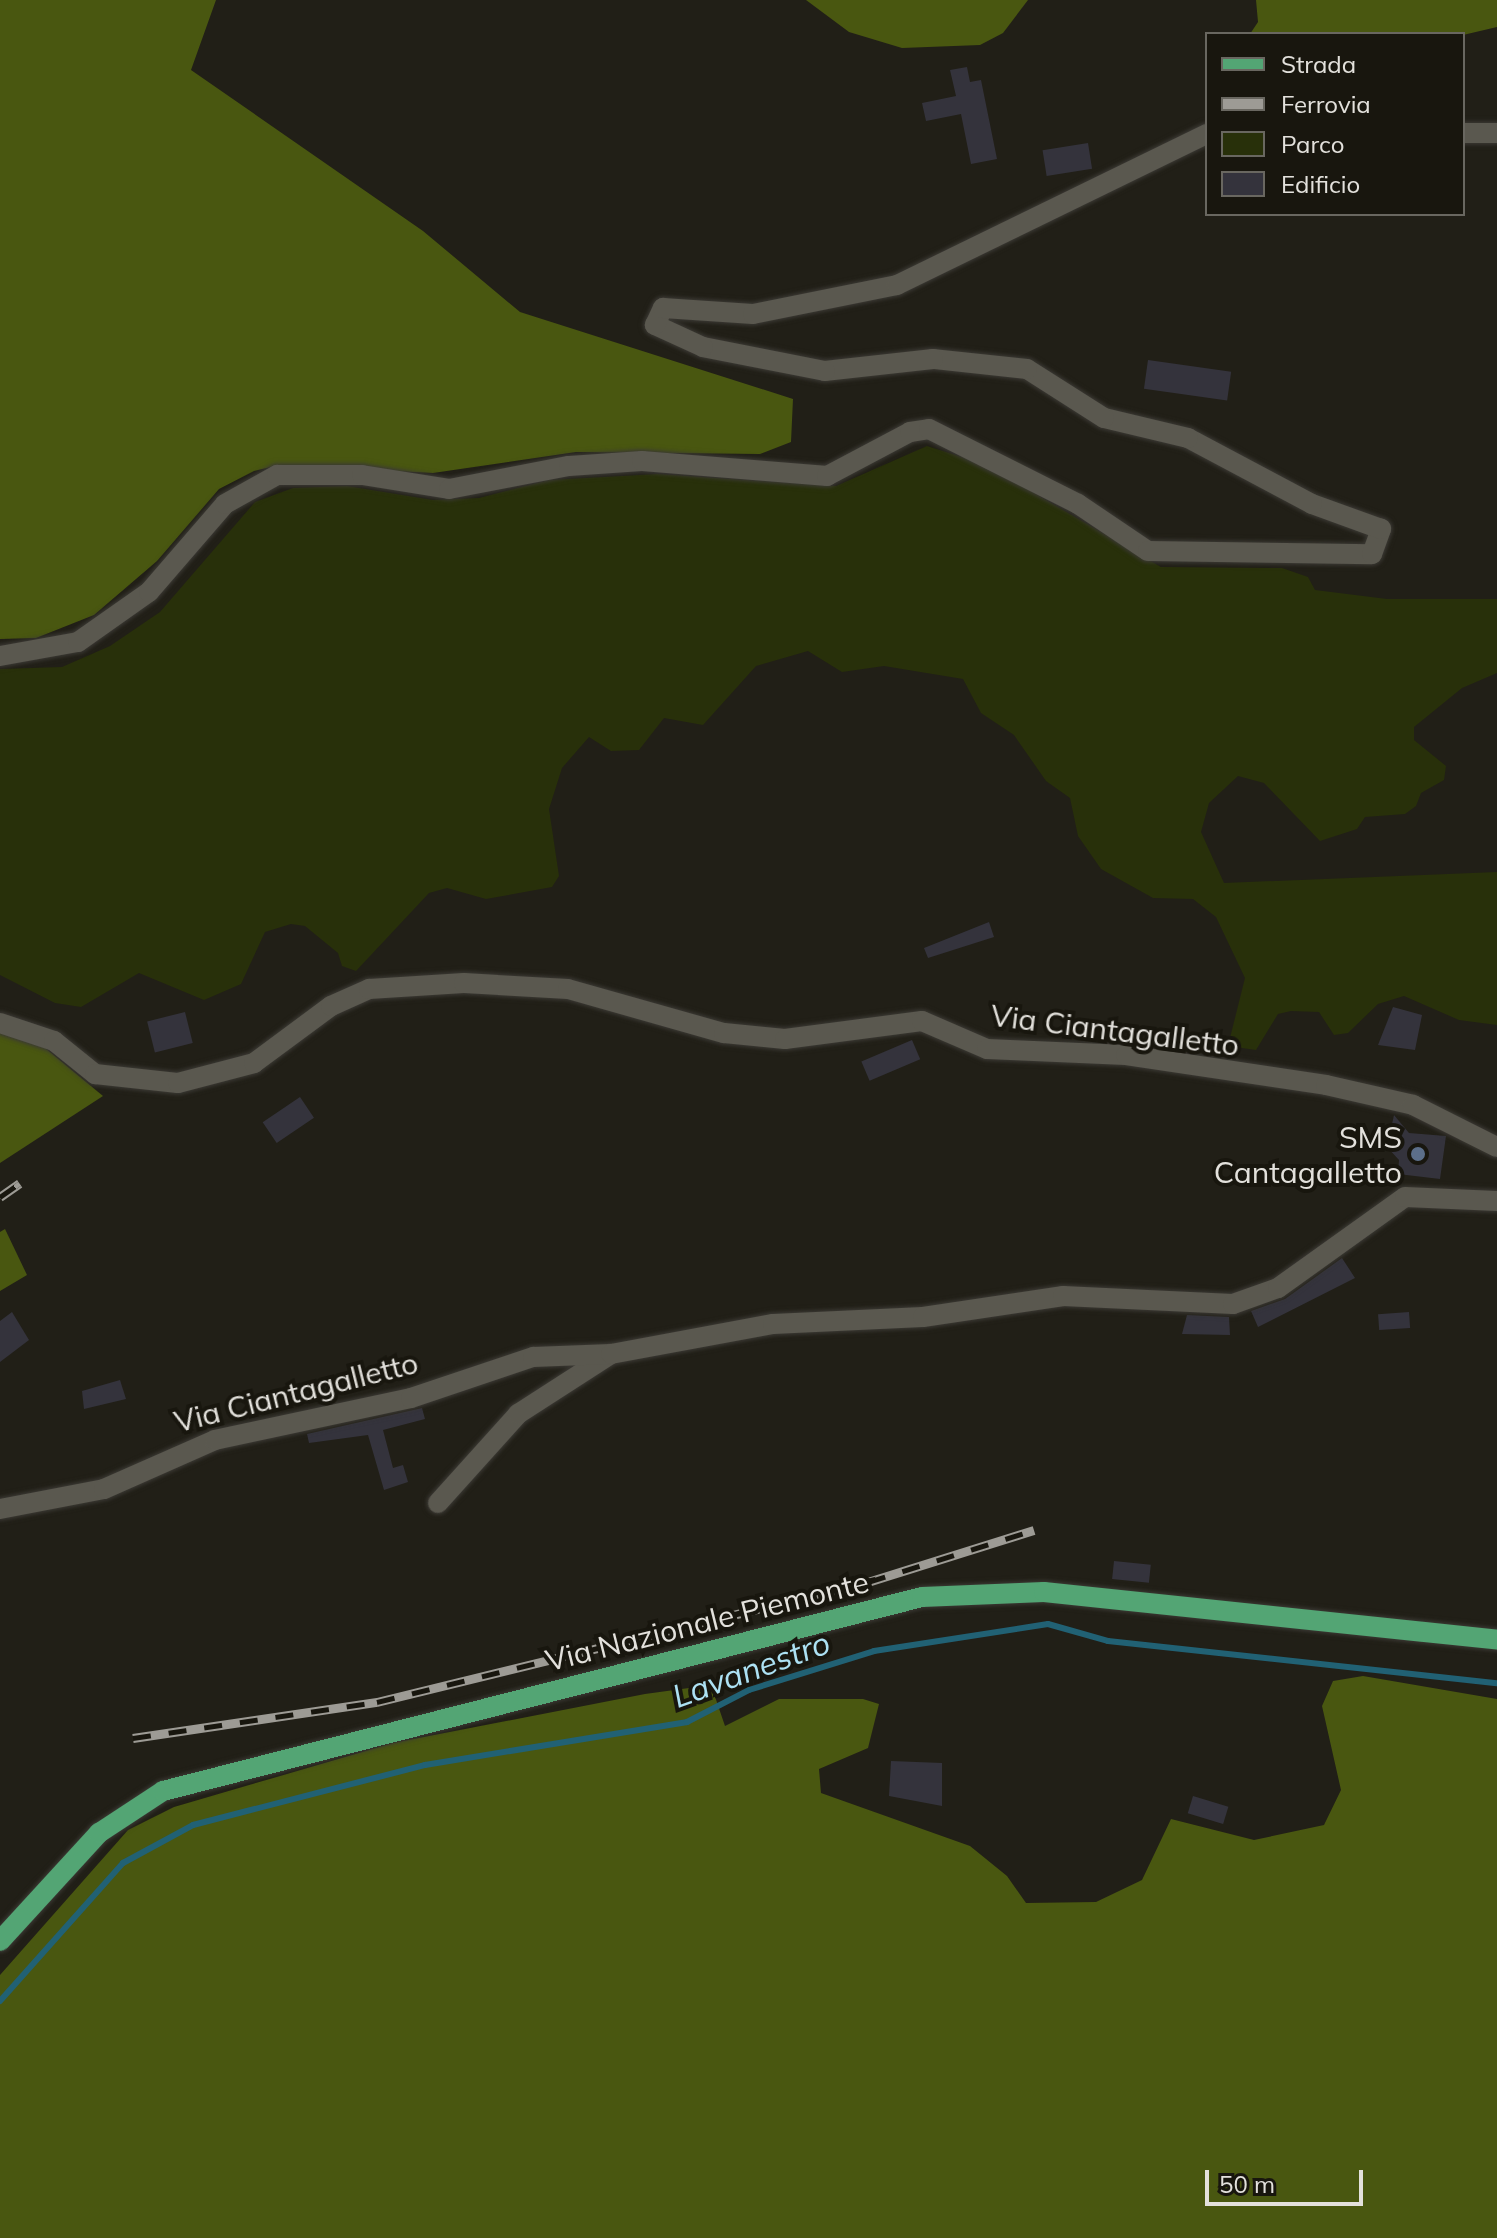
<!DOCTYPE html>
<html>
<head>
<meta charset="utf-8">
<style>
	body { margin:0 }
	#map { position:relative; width:1497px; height:2238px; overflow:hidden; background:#211f17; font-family:Mulish,sans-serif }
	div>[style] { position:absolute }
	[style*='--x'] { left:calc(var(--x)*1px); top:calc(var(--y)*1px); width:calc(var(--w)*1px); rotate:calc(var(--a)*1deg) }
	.green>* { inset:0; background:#28300a }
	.forest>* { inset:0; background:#495710 }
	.stream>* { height:6px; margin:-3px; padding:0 3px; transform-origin:3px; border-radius:3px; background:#216174 }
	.building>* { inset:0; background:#34333c; transform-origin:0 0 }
	.roads { filter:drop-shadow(0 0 2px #3b3934) drop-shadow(0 0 2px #3b3934) }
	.minor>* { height:20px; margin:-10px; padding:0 10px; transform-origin:10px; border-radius:10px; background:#5a584f }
	.major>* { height:20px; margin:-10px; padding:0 10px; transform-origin:10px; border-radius:10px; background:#53a574 }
	.rail>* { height:9px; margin-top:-4.5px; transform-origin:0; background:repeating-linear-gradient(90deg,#18160e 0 18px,#9d9b95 0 36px); box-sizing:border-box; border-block:2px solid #9d9b95 }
	.dots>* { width:22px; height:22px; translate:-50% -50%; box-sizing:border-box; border:4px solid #18160e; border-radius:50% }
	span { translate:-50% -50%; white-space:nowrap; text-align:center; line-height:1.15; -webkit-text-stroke:8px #18160e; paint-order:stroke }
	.street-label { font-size:30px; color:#e3e1dc }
	.poi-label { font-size:30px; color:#e3e1dc }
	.right { translate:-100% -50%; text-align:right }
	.water-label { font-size:32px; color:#ade1f3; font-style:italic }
	.legend { position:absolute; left:1205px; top:32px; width:260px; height:184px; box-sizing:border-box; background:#18160e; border:2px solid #696760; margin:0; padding:10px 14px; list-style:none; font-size:24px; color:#e3e1dc }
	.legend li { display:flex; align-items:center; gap:16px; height:40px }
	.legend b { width:40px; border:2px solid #696760 }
	.scale { position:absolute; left:1205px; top:2170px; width:158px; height:36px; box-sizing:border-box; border:4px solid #e3e1dc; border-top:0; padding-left:10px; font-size:24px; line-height:28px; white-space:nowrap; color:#e3e1dc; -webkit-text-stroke:6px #18160e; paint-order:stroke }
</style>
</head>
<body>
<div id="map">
	<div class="green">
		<div style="clip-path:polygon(927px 446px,984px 464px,1161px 567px,1282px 568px,1308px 577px,1315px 590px,1387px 599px,1497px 599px,1497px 673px,1462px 688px,1414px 727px,1414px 740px,1446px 766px,1444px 780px,1421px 793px,1416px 806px,1405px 814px,1365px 817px,1357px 829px,1320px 841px,1264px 783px,1238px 776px,1209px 803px,1201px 832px,1224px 883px,1497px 872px,1497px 1025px,1459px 1020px,1404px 996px,1378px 1004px,1348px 1033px,1334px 1035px,1319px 1012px,1291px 1011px,1278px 1014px,1256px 1050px,1228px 1046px,1245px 978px,1216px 917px,1193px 899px,1153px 898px,1101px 869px,1078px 836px,1070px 798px,1046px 781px,1014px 735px,981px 713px,963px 679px,884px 666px,842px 672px,808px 651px,756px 666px,703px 725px,664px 718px,639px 750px,611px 751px,589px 737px,562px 768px,549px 809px,559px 876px,552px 887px,486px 899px,447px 888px,429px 893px,356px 971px,342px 966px,338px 953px,305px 926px,291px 924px,265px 932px,241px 984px,204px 1000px,139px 973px,81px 1007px,55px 1003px,0 975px,0 669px,62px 667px,110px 646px,160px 612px,255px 502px,293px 488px,347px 486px,433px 500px,479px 498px,549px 480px,658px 474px,836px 486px)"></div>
	</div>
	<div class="forest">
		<div style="clip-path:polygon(0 0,216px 0,191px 70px,423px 231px,520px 312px,793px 399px,791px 442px,760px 454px,576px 452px,433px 473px,279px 465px,254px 471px,219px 489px,157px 561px,94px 615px,36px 638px,0 639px)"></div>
		<div style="clip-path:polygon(806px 0,1028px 0,1003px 33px,980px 45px,902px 48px,849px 32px)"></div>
		<div style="clip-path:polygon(1256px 0,1497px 0,1497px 27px,1463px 35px,1250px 34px,1258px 22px)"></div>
		<div style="clip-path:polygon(0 1031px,45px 1048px,103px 1096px,0 1163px)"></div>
		<div style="clip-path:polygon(5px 1229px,27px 1275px,0 1291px,0 1232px)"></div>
		<div style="clip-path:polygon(1363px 1676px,1497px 1699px,1497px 2238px,0 2238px,0 1975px,128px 1830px,174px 1807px,393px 1743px,645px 1694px,711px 1685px,725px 1726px,779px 1699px,863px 1699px,879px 1704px,868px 1748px,819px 1769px,821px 1793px,970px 1846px,1007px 1876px,1026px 1903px,1096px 1902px,1142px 1880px,1171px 1819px,1254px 1840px,1324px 1825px,1341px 1790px,1322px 1706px,1333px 1681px)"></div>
	</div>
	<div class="stream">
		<div style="--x:0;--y:2001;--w:185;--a:-48.3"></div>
		<div style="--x:123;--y:1863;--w:80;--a:-28.5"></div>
		<div style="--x:193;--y:1825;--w:240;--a:-14.5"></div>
		<div style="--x:425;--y:1765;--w:266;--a:-9.3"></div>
		<div style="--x:687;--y:1722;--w:70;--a:-27.3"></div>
		<div style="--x:749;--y:1690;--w:131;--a:-17.3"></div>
		<div style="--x:874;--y:1651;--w:176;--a:-8.8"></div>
		<div style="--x:1048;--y:1624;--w:62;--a:15.8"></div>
		<div style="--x:1108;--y:1641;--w:391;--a:6.2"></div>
	</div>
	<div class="building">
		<div style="clip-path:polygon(967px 67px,970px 82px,981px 80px,997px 159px,971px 164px,961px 114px,926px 121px,922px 103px,956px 96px,950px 70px)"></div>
		<div style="left:1088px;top:143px;width:26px;height:46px;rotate:81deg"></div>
		<div style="left:1148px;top:360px;width:84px;height:29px;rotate:8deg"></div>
		<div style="clip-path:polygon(989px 922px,994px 937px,928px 958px,924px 948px)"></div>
		<div style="clip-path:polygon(1393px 1007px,1422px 1015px,1415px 1050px,1378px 1045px)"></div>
		<div style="left:185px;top:1012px;width:32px;height:39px;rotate:76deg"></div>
		<div style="left:912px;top:1040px;width:21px;height:55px;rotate:67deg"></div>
		<div style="left:300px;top:1097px;width:25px;height:45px;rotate:56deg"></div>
		<div style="clip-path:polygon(1394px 1115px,1409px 1133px,1446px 1136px,1440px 1179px,1398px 1174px,1399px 1160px,1387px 1147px)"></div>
		<div style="clip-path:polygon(1342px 1258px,1355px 1278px,1258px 1327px,1251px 1311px,1285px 1299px)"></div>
		<div style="clip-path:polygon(12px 1312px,29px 1340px,0 1362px,0 1321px)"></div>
		<div style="left:1409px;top:1312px;width:16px;height:31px;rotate:86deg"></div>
		<div style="clip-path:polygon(1187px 1315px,1229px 1317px,1230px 1335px,1182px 1334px)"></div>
		<div style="clip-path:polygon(120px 1380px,126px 1399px,84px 1409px,82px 1391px)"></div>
		<div style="clip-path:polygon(422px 1408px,425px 1419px,383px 1430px,393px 1468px,403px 1465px,408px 1482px,384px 1490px,368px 1435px,309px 1443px,307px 1434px)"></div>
		<div style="left:1114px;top:1561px;width:37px;height:18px;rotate:6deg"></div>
		<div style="clip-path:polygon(891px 1761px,942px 1763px,942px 1806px,889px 1796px)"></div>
		<div style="left:1193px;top:1796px;width:37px;height:18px;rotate:17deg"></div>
	</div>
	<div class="roads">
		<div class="minor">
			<div style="--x:1463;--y:133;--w:34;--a:0"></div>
			<div style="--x:0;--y:656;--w:79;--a:-10.2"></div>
			<div style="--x:78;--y:642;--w:87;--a:-35.2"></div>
			<div style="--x:149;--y:592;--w:116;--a:-49.2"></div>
			<div style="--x:225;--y:504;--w:60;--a:-29.1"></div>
			<div style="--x:277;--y:475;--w:85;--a:0"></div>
			<div style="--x:362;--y:475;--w:88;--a:9.1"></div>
			<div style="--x:449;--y:489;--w:122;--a:-10.9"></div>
			<div style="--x:569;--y:466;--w:73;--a:-3.9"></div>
			<div style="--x:642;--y:461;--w:186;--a:4.6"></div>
			<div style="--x:827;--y:476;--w:94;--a:-27.9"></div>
			<div style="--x:910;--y:432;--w:19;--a:-9"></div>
			<div style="--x:929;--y:429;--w:167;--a:26.7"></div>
			<div style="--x:1078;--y:504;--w:84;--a:33.9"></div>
			<div style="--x:1148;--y:551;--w:224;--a:0.8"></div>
			<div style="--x:1372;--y:554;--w:27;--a:-70"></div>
			<div style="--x:1381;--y:529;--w:73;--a:-160.1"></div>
			<div style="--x:1312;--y:504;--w:140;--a:-152"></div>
			<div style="--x:1188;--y:438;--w:86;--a:-166.6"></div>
			<div style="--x:1104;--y:418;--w:91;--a:-147.5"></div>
			<div style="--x:1027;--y:369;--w:95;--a:-173.9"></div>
			<div style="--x:933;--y:359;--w:109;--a:173.7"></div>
			<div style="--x:825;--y:371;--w:124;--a:-168.9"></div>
			<div style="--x:703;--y:347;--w:53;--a:-155.4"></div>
			<div style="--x:655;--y:325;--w:19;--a:-65"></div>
			<div style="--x:663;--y:308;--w:90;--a:3.8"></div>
			<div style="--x:753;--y:314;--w:147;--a:-11.4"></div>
			<div style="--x:897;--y:285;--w:345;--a:-26"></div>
			<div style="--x:0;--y:1023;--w:57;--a:18.4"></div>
			<div style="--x:54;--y:1041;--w:53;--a:38.8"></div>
			<div style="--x:95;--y:1074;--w:83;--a:6.2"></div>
			<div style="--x:178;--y:1083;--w:79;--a:-14.7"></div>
			<div style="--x:254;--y:1063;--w:96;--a:-36.5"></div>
			<div style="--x:331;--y:1006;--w:42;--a:-24.1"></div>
			<div style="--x:369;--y:989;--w:95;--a:-3.6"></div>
			<div style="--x:464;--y:983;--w:104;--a:3.3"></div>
			<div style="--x:568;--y:989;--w:162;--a:15.8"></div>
			<div style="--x:724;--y:1033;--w:61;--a:5.6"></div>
			<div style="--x:785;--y:1039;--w:138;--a:-7.5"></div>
			<div style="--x:922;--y:1021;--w:71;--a:23.3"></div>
			<div style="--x:987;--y:1049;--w:139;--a:2.5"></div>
			<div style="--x:1126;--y:1055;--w:202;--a:8.5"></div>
			<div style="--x:1326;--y:1085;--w:89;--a:12.9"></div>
			<div style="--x:1413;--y:1105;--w:94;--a:26.6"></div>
			<div style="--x:438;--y:1503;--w:120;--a:-48"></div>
			<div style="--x:518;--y:1414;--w:111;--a:-32.8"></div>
			<div style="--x:0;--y:1509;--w:106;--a:-10.9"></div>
			<div style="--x:104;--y:1489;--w:121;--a:-23.8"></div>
			<div style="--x:215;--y:1440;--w:200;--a:-12.1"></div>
			<div style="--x:411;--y:1398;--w:129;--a:-18.6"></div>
			<div style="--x:533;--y:1357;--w:78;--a:-2.2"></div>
			<div style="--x:611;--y:1354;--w:165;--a:-10.5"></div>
			<div style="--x:773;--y:1324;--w:150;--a:-2.7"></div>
			<div style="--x:923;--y:1317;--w:142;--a:-8.5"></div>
			<div style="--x:1063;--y:1296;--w:170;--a:2.7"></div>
			<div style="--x:1233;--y:1304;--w:48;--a:-19.6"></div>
			<div style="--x:1278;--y:1288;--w:156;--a:-35.6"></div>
			<div style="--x:1405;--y:1197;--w:92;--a:2.5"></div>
		</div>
		<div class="major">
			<div style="--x:0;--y:1941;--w:147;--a:-47.5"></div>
			<div style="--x:99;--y:1833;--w:77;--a:-33.3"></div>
			<div style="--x:163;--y:1791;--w:783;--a:-14.34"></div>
			<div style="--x:922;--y:1597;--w:122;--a:-2.3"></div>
			<div style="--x:1044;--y:1592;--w:456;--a:6"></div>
		</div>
	</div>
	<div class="rail">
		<div style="--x:0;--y:1197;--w:24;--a:-35"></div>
		<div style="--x:133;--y:1738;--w:247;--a:-8.4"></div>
		<div style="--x:377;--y:1702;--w:505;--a:-13.73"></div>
		<div style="--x:868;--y:1582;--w:174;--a:-17.4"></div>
	</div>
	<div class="dots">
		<div style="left:1418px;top:1154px;background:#5c6f8a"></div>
	</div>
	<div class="street-label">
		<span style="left:1115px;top:1030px;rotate:7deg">Via Ciantagalletto</span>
		<span style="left:296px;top:1392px;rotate:-14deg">Via Ciantagalletto</span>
		<span style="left:707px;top:1621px;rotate:-14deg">Via Nazionale Piemonte</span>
	</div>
	<div class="poi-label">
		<span class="right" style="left:1402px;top:1154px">SMS<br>Cantagalletto</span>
	</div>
	<div class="water-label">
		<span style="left:751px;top:1669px;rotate:-20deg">Lavanestro</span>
	</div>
	<ul class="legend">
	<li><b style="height:10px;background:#53a574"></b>Strada</li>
	<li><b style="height:10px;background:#9d9b95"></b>Ferrovia</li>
	<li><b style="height:22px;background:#28300a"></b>Parco</li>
	<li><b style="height:22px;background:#34333c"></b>Edificio</li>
	</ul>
	<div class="scale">50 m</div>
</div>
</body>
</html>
